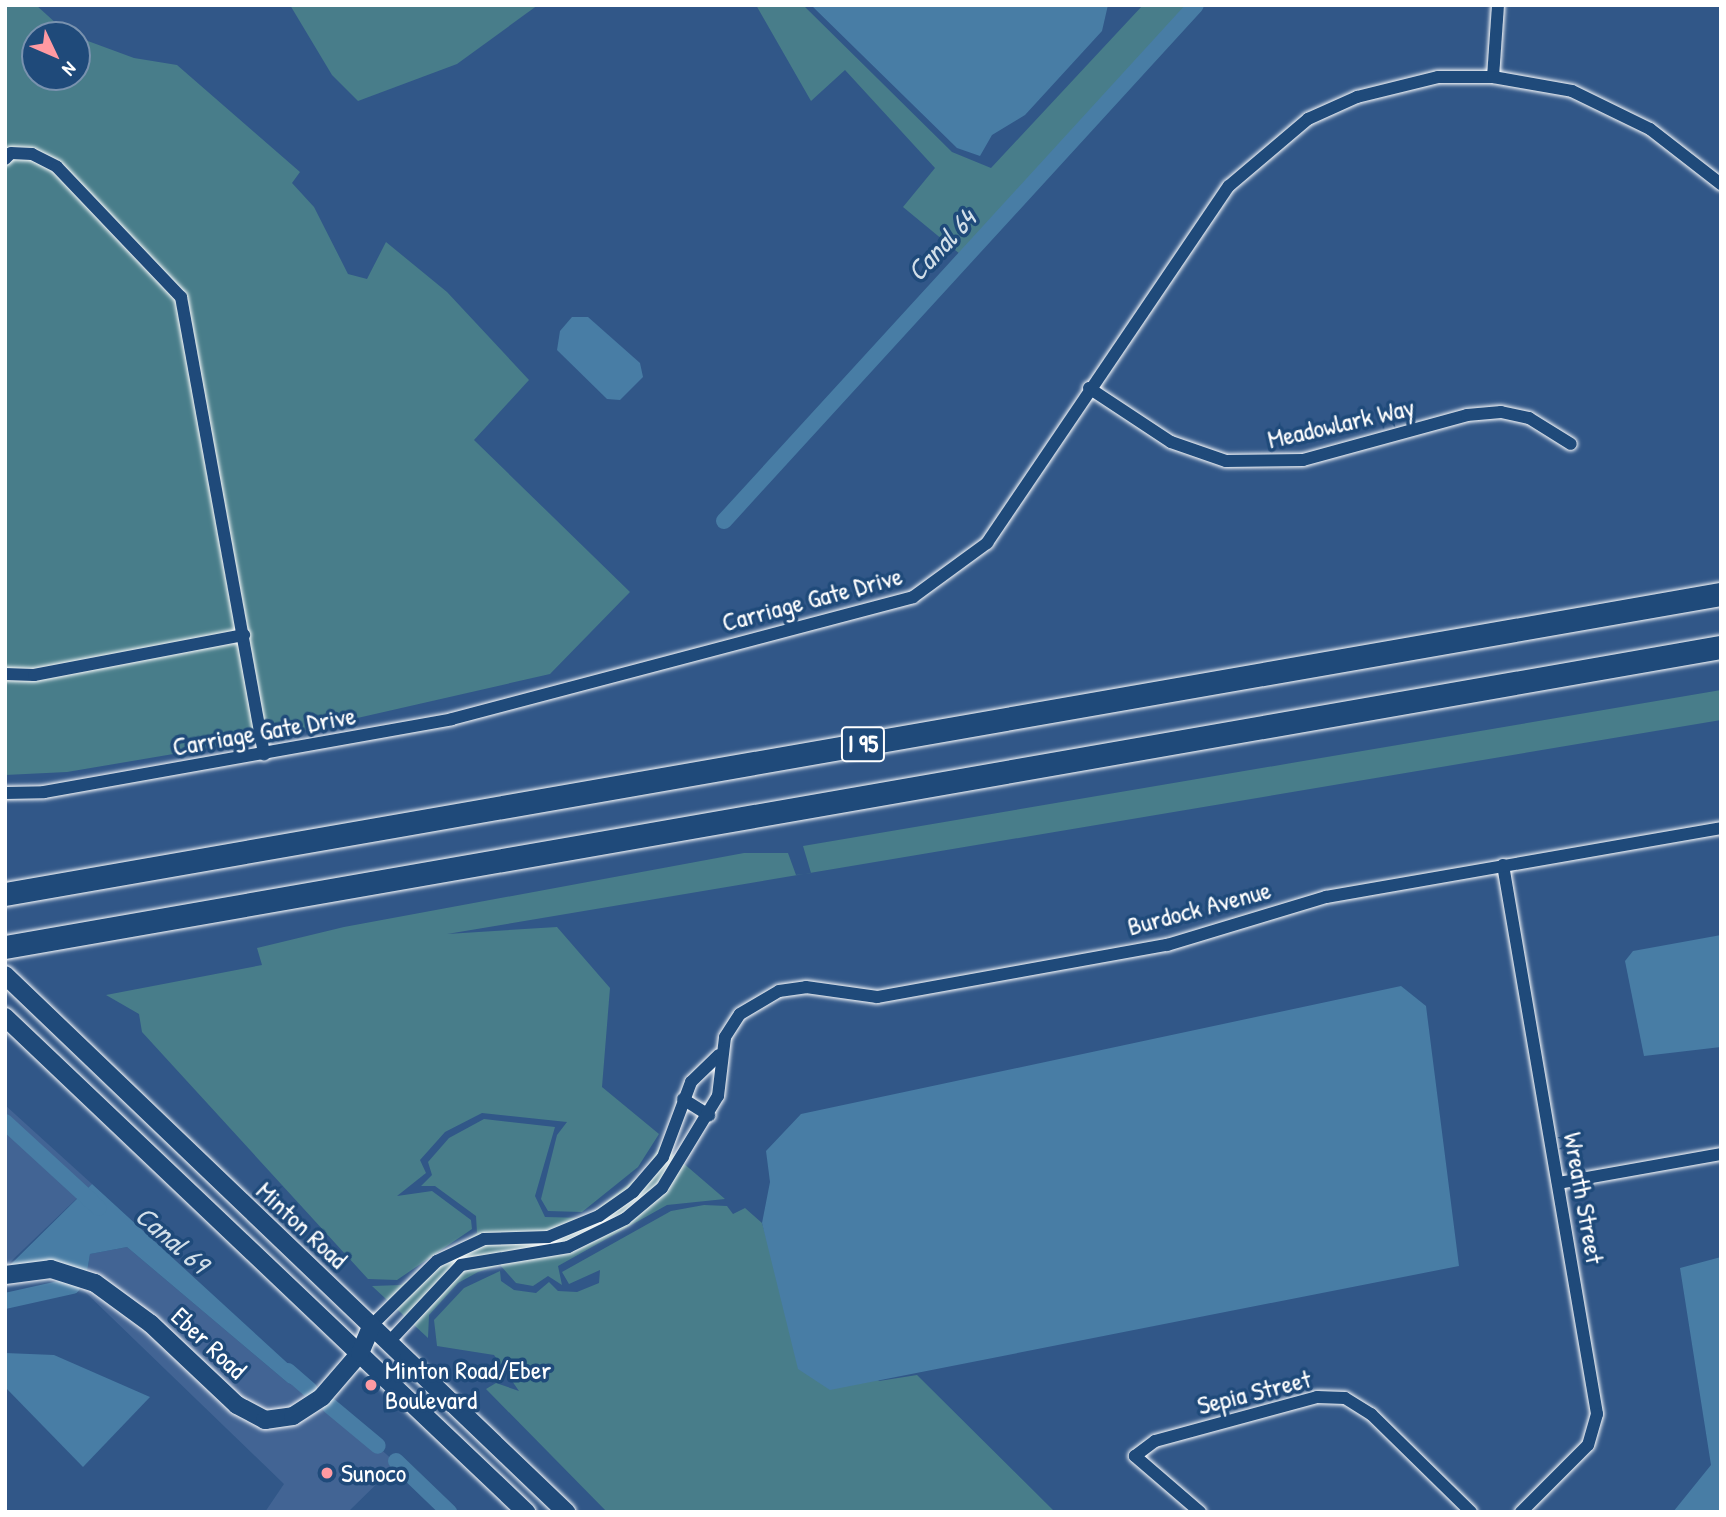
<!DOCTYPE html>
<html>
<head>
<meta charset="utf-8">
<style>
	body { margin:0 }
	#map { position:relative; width:1726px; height:1517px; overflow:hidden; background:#315788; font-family:"Patrick Hand",sans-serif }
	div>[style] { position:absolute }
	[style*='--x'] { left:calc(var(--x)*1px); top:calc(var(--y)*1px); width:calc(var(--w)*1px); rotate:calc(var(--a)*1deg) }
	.built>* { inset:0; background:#426494 }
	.green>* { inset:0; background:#487d8a }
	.water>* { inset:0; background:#487da5 }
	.canal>* { height:16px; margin:-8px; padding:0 8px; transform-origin:8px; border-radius:8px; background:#487da5 }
	.roads { filter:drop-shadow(0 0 2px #fff) drop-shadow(0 0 2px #fff) }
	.street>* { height:12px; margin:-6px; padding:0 6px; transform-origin:6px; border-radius:6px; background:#1f4a7a }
	.secondary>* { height:18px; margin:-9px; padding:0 9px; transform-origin:9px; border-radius:9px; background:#1f4a7a }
	.highway>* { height:23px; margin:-11.5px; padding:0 11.5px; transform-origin:11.5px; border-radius:11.5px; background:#1f4a7a }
	.dots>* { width:19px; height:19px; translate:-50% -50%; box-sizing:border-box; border:4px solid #1f4a7a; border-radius:50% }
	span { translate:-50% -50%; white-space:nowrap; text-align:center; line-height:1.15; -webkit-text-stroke:7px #1f4a7a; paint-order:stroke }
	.shield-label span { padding:2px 5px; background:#1f4a7a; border:2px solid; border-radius:5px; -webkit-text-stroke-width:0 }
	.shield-label { font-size:24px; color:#fff; font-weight:700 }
	.street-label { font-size:26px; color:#fff }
	.poi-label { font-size:26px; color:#fff }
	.left { translate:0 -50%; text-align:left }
	.water-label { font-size:28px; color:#d1dee8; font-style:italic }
	.frame { position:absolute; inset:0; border:7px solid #fff; pointer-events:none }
	.north { position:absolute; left:21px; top:21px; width:70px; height:70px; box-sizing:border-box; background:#1f4a7a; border:2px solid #7992af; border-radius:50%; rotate:134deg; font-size:19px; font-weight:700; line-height:28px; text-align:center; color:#fff }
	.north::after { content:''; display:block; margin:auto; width:24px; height:32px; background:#ff9aa2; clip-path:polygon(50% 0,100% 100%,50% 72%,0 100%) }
</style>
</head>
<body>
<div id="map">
	<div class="built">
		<div style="clip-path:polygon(5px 1105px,92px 1184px,5px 1267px)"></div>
		<div style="clip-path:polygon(127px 1247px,288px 1383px,299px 1388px,307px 1381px,317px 1390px,289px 1408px,265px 1412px,241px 1399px,156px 1318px,87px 1272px,90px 1254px)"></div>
		<div style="clip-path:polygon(81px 1288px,92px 1289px,147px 1329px,249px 1422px,295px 1424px,329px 1402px,397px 1464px,348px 1512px,265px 1512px,284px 1484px)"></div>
	</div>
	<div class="green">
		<div style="clip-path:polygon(5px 5px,36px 5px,69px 35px,35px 35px,35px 77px,77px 77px,77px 37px,134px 58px,177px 65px,300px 172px,292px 183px,314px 207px,348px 274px,367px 279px,386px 242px,447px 292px,529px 380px,474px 440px,630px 592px,550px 674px,274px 737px,67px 772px,5px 775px)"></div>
		<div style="clip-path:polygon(290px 5px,538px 5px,457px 64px,358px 101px,332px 75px)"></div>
		<div style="clip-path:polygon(756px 5px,803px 5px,952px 152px,991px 168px,1143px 5px,1198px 5px,966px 259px,903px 207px,935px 168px,845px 70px,811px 101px)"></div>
		<div style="clip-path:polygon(1721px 690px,1721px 720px,447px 934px,557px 927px,610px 988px,602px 1087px,659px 1134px,638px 1167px,582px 1212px,548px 1211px,541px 1199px,557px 1135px,567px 1122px,482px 1113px,445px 1132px,420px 1160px,426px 1173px,397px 1196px,432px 1191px,471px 1220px,472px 1229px,397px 1280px,368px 1279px,142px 1032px,139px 1014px,106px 995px,262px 965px,257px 948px,344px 927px,744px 853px,788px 853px,796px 875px,811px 873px,803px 846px)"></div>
		<div style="clip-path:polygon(484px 1119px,555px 1127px,535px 1196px,545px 1217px,585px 1218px,643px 1173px,661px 1144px,725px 1199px,667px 1205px,558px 1266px,562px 1285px,548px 1276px,533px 1286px,516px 1283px,500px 1265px,478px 1272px,458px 1283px,429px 1315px,428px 1338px,372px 1286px,401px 1285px,477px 1233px,476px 1216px,435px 1186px,421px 1186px,432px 1175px,428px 1162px,449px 1138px)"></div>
		<div style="clip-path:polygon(704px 1205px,727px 1206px,733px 1214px,745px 1208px,762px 1223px,772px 1257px,879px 1381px,917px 1375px,1055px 1512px,607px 1512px,486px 1389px,496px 1383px,519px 1391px,494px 1355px,437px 1346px,434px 1320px,464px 1288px,500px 1271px,501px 1281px,514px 1290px,536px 1293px,549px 1282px,558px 1291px,577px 1292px,599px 1283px,600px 1270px,569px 1284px,562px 1272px,671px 1211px)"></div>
	</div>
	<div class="water">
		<div style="clip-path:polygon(811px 5px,1108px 5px,1102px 31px,1025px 115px,992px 135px,980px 156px,957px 148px)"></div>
		<div style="clip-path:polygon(572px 317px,588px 317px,640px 363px,643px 377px,620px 400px,607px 399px,557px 350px,560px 331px)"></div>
		<div style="clip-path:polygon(1721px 935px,1721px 1047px,1644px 1056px,1625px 961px,1633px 951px)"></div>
		<div style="clip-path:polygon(1401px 986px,1426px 1006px,1459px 1266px,830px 1390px,798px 1369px,762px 1223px,770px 1182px,766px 1151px,801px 1114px)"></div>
		<div style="clip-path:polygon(92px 1184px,307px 1381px,300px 1388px,288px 1383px,127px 1247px,90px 1254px,87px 1272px,8px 1267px)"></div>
		<div style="clip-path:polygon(1721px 1257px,1721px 1512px,1673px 1512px,1711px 1465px,1680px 1268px)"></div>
		<div style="clip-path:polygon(5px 1353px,54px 1355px,150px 1397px,83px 1467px,5px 1387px)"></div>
	</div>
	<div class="canal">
		<div style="--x:724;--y:521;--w:699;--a:-47.55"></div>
		<div style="--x:5;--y:1122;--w:127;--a:42.5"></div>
		<div style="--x:5;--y:1301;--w:69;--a:-12.6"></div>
		<div style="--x:288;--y:1371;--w:29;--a:41"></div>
		<div style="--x:330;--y:1406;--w:62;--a:39.8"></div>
		<div style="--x:396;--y:1461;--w:74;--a:43.9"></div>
	</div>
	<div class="roads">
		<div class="street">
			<div style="--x:1493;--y:77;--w:72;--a:-86"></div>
			<div style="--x:5;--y:159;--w:8;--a:-45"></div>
			<div style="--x:11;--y:153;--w:21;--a:3"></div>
			<div style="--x:32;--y:154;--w:28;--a:27"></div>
			<div style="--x:57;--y:167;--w:180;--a:46.4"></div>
			<div style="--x:181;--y:297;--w:465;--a:79.7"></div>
			<div style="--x:1089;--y:388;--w:98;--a:33.4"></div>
			<div style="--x:1171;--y:442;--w:58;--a:19.1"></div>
			<div style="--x:1226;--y:461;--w:77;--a:-0.7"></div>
			<div style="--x:1303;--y:460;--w:170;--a:-15.3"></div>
			<div style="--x:1467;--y:415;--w:34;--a:-5"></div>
			<div style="--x:1501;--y:412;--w:29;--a:12"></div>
			<div style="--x:1529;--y:418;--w:49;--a:31.8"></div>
			<div style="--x:5;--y:674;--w:29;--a:2"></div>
			<div style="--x:34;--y:675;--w:214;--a:-10.8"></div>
			<div style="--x:5;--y:793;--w:39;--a:-1"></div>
			<div style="--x:44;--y:792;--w:414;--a:-10.1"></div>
			<div style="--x:452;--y:719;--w:477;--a:-14.8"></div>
			<div style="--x:913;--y:597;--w:92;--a:-36.1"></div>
			<div style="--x:987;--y:543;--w:431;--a:-55.9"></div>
			<div style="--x:1229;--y:186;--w:104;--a:-40.3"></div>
			<div style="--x:1308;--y:119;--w:54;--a:-24.2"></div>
			<div style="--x:1357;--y:97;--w:83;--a:-13.9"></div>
			<div style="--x:1438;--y:77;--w:55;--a:0"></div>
			<div style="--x:1493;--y:77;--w:80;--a:10"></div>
			<div style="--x:1572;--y:91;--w:87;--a:26"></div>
			<div style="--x:1650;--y:129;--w:90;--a:37.8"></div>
			<div style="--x:1503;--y:865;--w:557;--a:80.28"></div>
			<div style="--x:1597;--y:1414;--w:32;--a:106"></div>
			<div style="--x:1588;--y:1445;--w:95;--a:135"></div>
			<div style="--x:683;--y:1099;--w:31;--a:32"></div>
			<div style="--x:1558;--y:1183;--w:166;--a:-10.1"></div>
			<div style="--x:372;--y:1325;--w:91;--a:-44.6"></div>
			<div style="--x:437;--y:1261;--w:52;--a:-25.1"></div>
			<div style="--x:484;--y:1239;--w:64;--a:-1.8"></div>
			<div style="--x:548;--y:1237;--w:55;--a:-22.4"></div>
			<div style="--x:599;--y:1216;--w:42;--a:-35.2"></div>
			<div style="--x:633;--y:1192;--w:46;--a:-49.4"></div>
			<div style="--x:663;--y:1157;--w:80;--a:-69.5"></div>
			<div style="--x:691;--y:1082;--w:39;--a:-44"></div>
			<div style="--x:389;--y:1342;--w:105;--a:-46.9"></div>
			<div style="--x:461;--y:1265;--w:109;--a:-9.5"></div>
			<div style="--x:568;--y:1247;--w:64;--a:-26.2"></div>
			<div style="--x:625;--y:1219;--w:48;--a:-40"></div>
			<div style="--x:662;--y:1188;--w:108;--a:-58.7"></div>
			<div style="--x:718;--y:1096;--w:59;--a:-83.2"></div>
			<div style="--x:725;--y:1037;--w:27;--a:-57"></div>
			<div style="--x:740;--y:1014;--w:45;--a:-30.5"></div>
			<div style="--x:779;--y:991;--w:27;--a:-8"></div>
			<div style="--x:806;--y:987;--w:72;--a:8"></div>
			<div style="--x:877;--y:997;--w:295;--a:-10.2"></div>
			<div style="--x:1167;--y:945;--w:166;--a:-16.8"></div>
			<div style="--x:1326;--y:897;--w:401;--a:-9.9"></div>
			<div style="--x:1200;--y:1512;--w:86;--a:-139.3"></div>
			<div style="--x:1135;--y:1456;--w:25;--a:-37"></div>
			<div style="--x:1155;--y:1441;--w:168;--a:-15.2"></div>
			<div style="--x:1317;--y:1397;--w:28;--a:2"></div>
			<div style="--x:1345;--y:1398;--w:31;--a:32"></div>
			<div style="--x:1371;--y:1414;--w:140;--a:44.4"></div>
		</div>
		<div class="secondary">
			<div style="--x:5;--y:975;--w:777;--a:43.75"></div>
			<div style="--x:5;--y:1017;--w:719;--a:43.53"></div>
			<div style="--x:5;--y:1275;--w:46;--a:-7.4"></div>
			<div style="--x:51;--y:1269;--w:46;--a:17.7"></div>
			<div style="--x:95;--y:1283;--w:69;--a:36.2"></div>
			<div style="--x:151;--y:1324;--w:118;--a:43.3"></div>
			<div style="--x:237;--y:1405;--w:32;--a:28"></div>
			<div style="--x:265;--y:1420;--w:28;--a:-8"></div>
			<div style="--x:293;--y:1416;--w:35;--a:-33"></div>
			<div style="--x:322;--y:1397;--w:58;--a:-49.2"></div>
			<div style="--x:360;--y:1353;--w:30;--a:-67"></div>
		</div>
		<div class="highway">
			<div style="--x:5;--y:894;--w:1742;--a:-9.92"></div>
			<div style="--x:5;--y:947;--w:1742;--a:-9.92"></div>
		</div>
	</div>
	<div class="dots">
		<div style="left:371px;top:1385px;background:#ff9aa2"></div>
		<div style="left:327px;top:1473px;background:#ff9aa2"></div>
	</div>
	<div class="shield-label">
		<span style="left:863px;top:744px">I 95</span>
	</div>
	<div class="street-label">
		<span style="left:1341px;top:423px;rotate:-13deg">Meadowlark Way</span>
		<span style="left:812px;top:599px;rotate:-15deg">Carriage Gate Drive</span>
		<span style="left:264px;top:731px;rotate:-10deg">Carriage Gate Drive</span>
		<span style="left:1199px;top:908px;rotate:-15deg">Burdock Avenue</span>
		<span style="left:1584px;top:1198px;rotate:80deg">Wreath Street</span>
		<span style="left:302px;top:1225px;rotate:43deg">Minton Road</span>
		<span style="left:209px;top:1343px;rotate:43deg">Eber Road</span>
		<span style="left:1254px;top:1392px;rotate:-14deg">Sepia Street</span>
	</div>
	<div class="poi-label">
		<span class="left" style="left:385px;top:1385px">Minton Road/Eber<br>Boulevard</span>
		<span class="left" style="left:341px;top:1473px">Sunoco</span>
	</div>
	<div class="water-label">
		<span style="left:941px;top:245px;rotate:-47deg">Canal 64</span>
		<span style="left:172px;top:1239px;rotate:41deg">Canal 69</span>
	</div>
	<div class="frame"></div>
	<div class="north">N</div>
</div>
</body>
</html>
